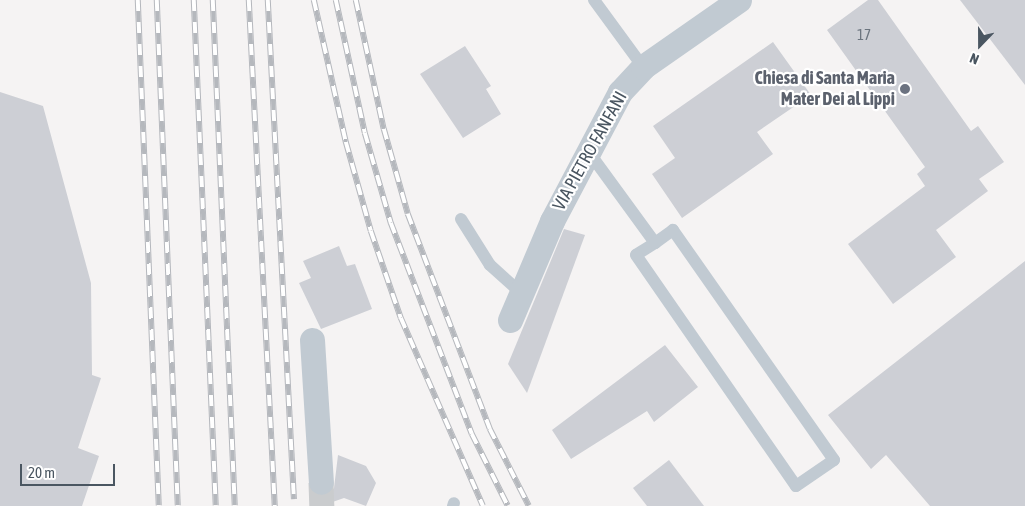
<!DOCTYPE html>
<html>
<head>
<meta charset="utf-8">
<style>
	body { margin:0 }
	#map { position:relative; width:1025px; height:506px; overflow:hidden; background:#f5f3f3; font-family:"Asap Condensed",sans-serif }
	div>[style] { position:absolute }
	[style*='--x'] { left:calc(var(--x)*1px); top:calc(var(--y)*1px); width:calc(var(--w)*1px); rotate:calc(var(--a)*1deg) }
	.building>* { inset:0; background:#cdcfd5 }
	.minor-tunnel>* { height:25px; margin-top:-12.5px; transform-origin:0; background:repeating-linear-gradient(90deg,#caccce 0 25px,transparent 0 37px) }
	.service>* { height:12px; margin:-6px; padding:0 6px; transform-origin:6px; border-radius:6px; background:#c1cad2 }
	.minor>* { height:25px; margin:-12.5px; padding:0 12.5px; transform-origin:12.5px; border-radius:12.5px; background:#c1cad2 }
	.rail>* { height:5.5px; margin-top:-2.75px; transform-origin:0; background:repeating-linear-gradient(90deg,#fff 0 11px,#b5b8bd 0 22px); box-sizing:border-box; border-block:1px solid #b5b8bd }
	.dots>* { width:14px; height:14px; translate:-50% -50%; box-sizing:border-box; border:2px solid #fff; border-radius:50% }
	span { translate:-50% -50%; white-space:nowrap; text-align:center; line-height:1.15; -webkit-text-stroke:4.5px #fff; paint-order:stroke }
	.number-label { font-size:15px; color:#6b747e }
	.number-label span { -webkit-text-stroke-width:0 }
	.worship-label { font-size:18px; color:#5b616d; font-weight:700 }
	.right { translate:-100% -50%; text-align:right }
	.street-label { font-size:18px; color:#4a5661 }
	.north { position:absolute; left:955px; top:20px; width:50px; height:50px; -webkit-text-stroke:4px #fff; paint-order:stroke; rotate:202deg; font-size:14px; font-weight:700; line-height:20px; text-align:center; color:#4a5661 }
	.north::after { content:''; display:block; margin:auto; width:18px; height:22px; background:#4a5661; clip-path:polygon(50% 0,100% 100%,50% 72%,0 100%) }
	.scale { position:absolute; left:20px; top:464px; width:95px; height:22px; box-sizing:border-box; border:2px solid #4a5661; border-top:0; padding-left:6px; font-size:15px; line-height:18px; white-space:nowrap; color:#4a5661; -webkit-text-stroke:4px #fff; paint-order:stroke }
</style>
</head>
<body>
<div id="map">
	<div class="building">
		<div style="clip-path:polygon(868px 0,878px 0,971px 131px,978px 126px,1004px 162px,979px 179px,988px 191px,936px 230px,956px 257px,893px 304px,848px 244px,925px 186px,917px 174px,925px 167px,827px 30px)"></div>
		<div style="clip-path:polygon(960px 0,1025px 0,1025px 85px)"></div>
		<div style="clip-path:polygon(773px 42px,811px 95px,757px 132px,773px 154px,682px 218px,652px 174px,675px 158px,653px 126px)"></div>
		<div style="clip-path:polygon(465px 46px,491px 86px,486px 89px,501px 114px,463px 138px,420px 74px)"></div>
		<div style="clip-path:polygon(0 92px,43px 106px,91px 283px,92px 375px,101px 378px,78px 448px,99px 456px,82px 506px,0 506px)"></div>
		<div style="clip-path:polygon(564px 229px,585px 235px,527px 393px,508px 364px)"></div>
		<div style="clip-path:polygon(339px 246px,347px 266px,355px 264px,372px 309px,321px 329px,299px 283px,311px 278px,303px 261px)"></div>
		<div style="clip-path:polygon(1025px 261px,1025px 506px,930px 506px,886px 455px,871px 469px,828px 415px)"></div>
		<div style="clip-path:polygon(665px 345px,698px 387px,654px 422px,647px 411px,571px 459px,552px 430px)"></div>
		<div style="clip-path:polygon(338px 455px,366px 466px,376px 483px,366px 506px,344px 498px,321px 506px,334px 488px)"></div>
		<div style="clip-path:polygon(669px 460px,704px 506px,647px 506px,633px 488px)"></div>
	</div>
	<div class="minor-tunnel">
		<div style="--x:321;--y:482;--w:24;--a:88"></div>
	</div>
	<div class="service">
		<div style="--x:594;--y:0;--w:83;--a:53.8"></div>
		<div style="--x:588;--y:151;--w:114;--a:53.9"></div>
		<div style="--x:655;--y:243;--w:22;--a:148"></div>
		<div style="--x:636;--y:255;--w:281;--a:55.3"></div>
		<div style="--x:796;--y:486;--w:46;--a:-34.4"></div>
		<div style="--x:834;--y:460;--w:281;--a:-125"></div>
		<div style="--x:673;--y:230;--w:22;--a:144"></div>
		<div style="--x:461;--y:219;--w:54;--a:57.8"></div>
		<div style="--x:490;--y:265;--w:40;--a:42"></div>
		<div style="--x:453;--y:506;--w:3;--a:-72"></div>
	</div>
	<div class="minor">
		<div style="--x:510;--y:320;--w:108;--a:-67"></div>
		<div style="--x:552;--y:221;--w:146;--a:-62.2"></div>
		<div style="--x:620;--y:92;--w:34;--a:-47"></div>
		<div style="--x:643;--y:67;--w:117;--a:-34.9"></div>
		<div style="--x:312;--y:340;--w:142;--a:86.4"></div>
	</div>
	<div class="rail">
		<div style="--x:138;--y:0;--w:506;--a:87.62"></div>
		<div style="--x:157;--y:0;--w:506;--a:87.62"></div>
		<div style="--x:194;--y:0;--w:506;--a:87.51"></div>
		<div style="--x:213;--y:0;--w:506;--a:87.51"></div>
		<div style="--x:249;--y:0;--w:507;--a:87.06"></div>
		<div style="--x:268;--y:0;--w:500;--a:87"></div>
		<div style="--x:314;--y:0;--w:146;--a:77.3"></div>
		<div style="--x:346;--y:142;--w:92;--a:74.3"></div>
		<div style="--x:371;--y:231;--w:92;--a:71"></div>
		<div style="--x:401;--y:318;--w:205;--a:66.4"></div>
		<div style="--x:336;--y:0;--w:136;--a:77.7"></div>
		<div style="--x:365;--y:133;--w:94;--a:73.9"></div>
		<div style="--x:391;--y:223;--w:226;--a:69"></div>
		<div style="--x:472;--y:434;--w:80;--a:63.4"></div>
		<div style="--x:356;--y:0;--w:132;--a:77.8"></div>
		<div style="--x:384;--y:129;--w:88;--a:74.2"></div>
		<div style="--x:408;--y:214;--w:230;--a:69.1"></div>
		<div style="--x:490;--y:429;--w:86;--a:63.1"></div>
	</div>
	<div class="dots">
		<div style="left:905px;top:89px;background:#6b7280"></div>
	</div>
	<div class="number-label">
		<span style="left:864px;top:35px">17</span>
	</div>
	<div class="worship-label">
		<span class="right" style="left:895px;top:89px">Chiesa di Santa Maria<br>Mater Dei al Lippi</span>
	</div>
	<div class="street-label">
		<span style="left:590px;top:151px;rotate:-61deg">VIA PIETRO FANFANI</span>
	</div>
	<div class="north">N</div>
	<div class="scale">20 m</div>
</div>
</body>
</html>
